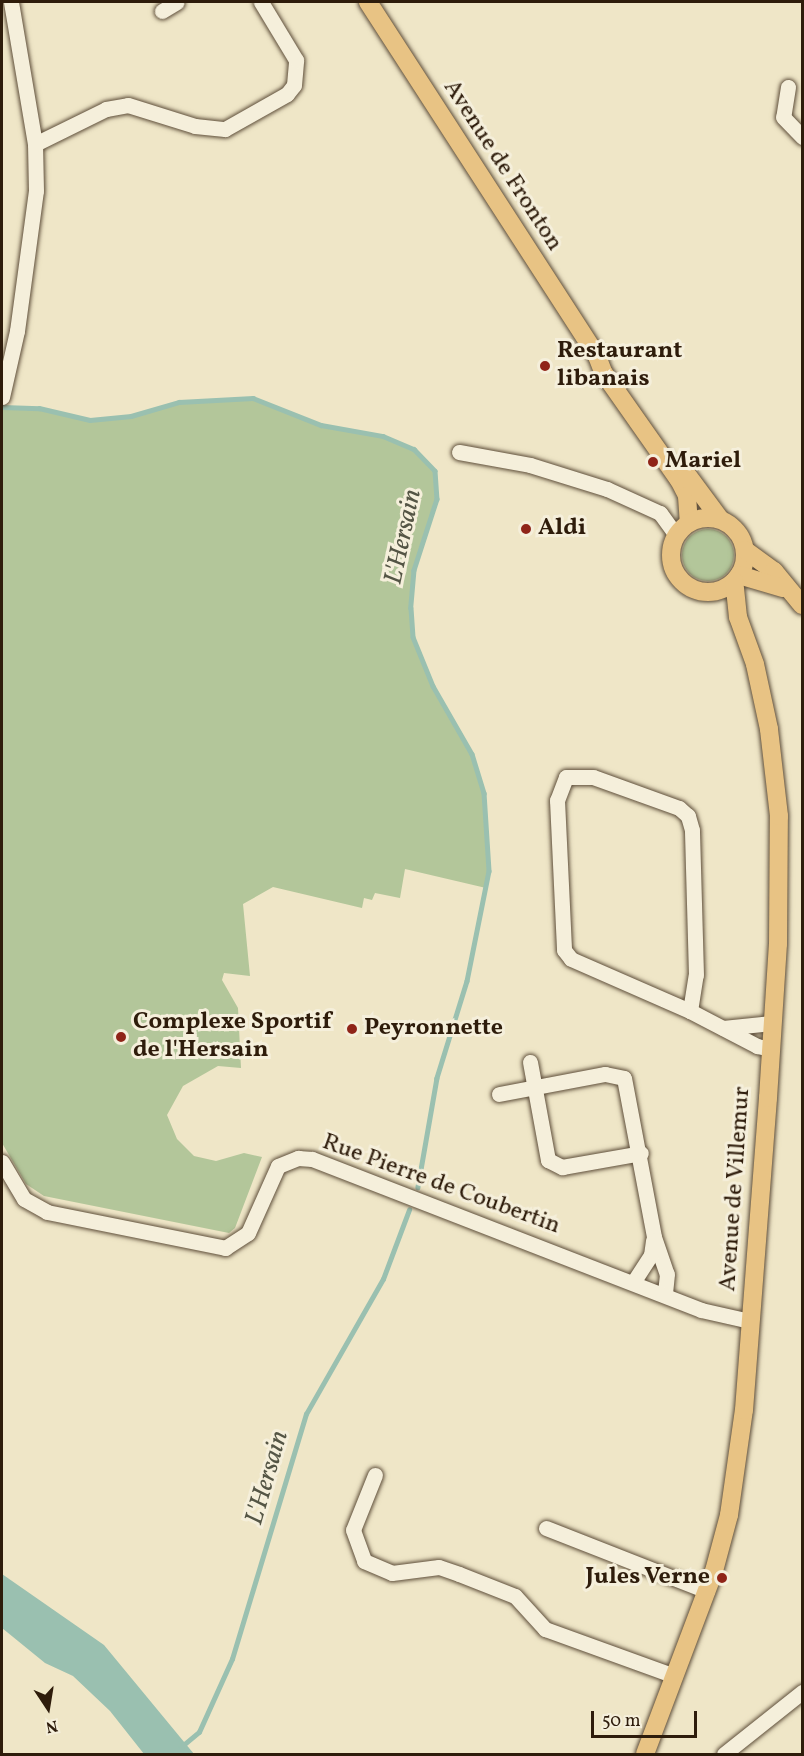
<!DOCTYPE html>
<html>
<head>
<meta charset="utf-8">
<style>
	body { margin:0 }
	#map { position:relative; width:804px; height:1756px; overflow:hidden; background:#efe6c7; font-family:Vollkorn,serif }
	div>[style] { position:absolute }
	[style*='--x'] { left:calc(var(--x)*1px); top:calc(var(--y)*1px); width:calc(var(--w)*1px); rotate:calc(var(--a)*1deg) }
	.green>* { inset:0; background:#b3c69a }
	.round { border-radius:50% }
	.water>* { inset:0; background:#9ac0b0 }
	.stream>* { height:4.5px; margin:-2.25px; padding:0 2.25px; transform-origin:2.25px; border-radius:2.25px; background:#9ac0b0 }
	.roads { filter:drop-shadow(0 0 2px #5e4e3a) drop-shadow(0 0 2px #5e4e3a) }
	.minor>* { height:15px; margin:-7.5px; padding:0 7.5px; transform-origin:7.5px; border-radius:7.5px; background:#f5efdb }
	.major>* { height:18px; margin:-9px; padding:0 9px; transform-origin:9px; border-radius:9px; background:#e8c384 }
	.major>.ring { margin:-9px; padding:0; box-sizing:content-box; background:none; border:18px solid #e8c384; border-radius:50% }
	.dots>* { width:16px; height:16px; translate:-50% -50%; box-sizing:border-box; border:3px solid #f5efdb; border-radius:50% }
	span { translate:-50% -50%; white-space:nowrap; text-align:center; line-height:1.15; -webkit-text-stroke:6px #f5efdb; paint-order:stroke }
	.street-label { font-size:24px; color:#2e1c0b }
	.poi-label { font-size:24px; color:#2e1c0b; font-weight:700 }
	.left { translate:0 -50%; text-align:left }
	.right { translate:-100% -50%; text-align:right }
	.water-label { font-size:26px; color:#545545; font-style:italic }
	.frame { position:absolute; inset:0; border:3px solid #2e1c0b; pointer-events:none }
	.north { position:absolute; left:18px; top:1678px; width:60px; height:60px; -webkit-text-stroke:4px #f5efdb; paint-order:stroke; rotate:168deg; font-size:16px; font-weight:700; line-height:24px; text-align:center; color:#2e1c0b }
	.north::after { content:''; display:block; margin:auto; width:21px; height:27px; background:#2e1c0b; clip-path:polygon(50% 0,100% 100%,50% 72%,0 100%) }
	.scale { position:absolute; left:591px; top:1711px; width:106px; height:27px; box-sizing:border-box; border:3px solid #2e1c0b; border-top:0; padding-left:8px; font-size:18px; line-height:21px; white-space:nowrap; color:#2e1c0b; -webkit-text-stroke:4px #f5efdb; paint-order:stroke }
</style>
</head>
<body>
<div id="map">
	<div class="green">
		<div style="clip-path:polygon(253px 398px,321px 425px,383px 436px,414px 449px,435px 471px,437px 499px,414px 570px,411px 608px,413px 637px,433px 686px,472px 754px,484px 793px,489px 871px,486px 888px,405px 869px,400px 898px,375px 893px,372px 900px,364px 898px,362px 908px,273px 887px,243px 904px,250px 976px,224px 973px,222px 980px,238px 1008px,241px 1068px,218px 1066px,183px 1086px,167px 1115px,177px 1139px,194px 1156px,216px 1161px,244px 1153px,262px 1157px,235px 1228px,229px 1233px,44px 1196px,26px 1184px,2px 1143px,2px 407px,39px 408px,90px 420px,131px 416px,179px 402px)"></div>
		<div class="round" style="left:682px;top:529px;width:52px;height:52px"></div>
	</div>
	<div class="water">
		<div style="clip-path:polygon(2px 1574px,104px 1645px,194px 1754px,144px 1754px,110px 1711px,73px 1676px,45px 1663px,2px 1628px)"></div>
	</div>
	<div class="stream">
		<div style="--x:2;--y:407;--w:37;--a:2"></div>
		<div style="--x:39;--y:408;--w:52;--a:13.2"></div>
		<div style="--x:90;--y:420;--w:41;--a:-5.6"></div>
		<div style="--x:131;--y:416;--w:50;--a:-16.3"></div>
		<div style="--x:179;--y:402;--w:74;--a:-3.1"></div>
		<div style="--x:253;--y:398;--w:73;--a:21.7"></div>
		<div style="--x:321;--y:425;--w:63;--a:10.1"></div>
		<div style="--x:383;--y:436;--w:34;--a:23"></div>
		<div style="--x:414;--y:449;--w:30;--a:46"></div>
		<div style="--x:435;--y:471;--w:28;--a:86"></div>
		<div style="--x:437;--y:499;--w:75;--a:107.9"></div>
		<div style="--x:414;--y:570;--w:38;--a:95"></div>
		<div style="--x:411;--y:608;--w:29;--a:86"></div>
		<div style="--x:413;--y:637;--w:53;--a:67.8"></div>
		<div style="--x:433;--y:686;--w:78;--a:60.2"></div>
		<div style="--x:472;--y:754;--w:41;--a:72.9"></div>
		<div style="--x:484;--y:793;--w:78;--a:86.3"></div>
		<div style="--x:489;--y:871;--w:112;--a:101.3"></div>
		<div style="--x:467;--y:981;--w:102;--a:107.2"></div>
		<div style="--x:437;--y:1078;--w:111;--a:99.9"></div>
		<div style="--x:181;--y:1747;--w:23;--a:-40"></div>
		<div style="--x:199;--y:1732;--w:80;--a:-65.7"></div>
		<div style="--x:232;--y:1659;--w:256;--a:-73.2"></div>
		<div style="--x:306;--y:1414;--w:155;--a:-60.3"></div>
		<div style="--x:383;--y:1279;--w:74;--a:-69.4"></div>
	</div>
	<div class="roads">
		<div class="minor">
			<div style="--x:162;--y:11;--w:17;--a:-31"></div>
			<div style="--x:788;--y:87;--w:30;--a:99"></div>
			<div style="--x:783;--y:117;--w:28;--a:46"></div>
			<div style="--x:35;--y:144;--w:79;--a:-26.2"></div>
			<div style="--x:106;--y:109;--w:22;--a:-10"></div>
			<div style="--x:128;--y:105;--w:70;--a:17.4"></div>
			<div style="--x:195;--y:126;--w:30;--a:6"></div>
			<div style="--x:225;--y:129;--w:71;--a:-29.4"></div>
			<div style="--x:287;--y:94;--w:11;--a:-52"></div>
			<div style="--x:294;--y:85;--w:25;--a:-85"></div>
			<div style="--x:296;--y:60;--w:68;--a:-121.1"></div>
			<div style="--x:2;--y:397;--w:68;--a:-77.2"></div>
			<div style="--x:17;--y:331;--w:141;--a:-82.3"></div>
			<div style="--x:36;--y:191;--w:47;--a:-91.2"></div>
			<div style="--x:35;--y:144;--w:144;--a:-99.6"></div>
			<div style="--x:459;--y:452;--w:72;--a:10.4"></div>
			<div style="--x:530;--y:465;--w:81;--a:17.3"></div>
			<div style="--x:607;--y:489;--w:58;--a:24.4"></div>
			<div style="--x:660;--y:513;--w:27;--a:54"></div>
			<div style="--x:690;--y:1011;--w:36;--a:-81"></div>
			<div style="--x:696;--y:975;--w:145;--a:-91.6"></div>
			<div style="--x:692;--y:830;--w:15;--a:-106"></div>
			<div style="--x:688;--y:816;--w:12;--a:-138"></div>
			<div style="--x:679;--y:808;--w:91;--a:-160.2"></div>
			<div style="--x:593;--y:777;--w:27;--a:180"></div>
			<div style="--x:566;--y:777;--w:25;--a:111"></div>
			<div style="--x:557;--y:800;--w:150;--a:87.3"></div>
			<div style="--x:564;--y:950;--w:11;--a:52"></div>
			<div style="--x:571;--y:959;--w:130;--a:23.6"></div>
			<div style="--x:690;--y:1011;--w:76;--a:27.6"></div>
			<div style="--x:757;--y:1046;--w:14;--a:12"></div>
			<div style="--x:723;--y:1028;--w:49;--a:-5.8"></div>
			<div style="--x:530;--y:1062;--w:100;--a:79.6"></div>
			<div style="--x:548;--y:1160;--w:16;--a:27"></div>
			<div style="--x:562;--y:1167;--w:80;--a:-10"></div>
			<div style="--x:499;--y:1094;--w:108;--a:-10.7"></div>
			<div style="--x:605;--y:1074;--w:19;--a:12"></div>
			<div style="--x:624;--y:1078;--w:162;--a:79.3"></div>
			<div style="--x:654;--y:1237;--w:39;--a:71"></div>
			<div style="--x:667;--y:1274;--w:20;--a:96"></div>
			<div style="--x:2;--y:1162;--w:43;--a:59.3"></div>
			<div style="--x:24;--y:1199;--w:26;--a:29"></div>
			<div style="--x:47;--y:1212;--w:182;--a:11.4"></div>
			<div style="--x:225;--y:1248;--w:27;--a:-33"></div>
			<div style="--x:248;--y:1233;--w:73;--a:-65.9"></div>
			<div style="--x:278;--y:1166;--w:22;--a:-22"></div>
			<div style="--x:298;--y:1158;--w:14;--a:4"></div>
			<div style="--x:312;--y:1159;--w:417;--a:21.2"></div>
			<div style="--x:701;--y:1310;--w:50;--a:12.7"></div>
			<div style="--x:634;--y:1281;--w:31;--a:-57"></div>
			<div style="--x:651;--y:1255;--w:15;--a:-82"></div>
			<div style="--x:375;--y:1475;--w:59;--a:111.8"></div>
			<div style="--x:353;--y:1530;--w:33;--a:70"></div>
			<div style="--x:364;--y:1561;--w:30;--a:23"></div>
			<div style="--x:392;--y:1573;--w:47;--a:-7.3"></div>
			<div style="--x:439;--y:1567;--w:21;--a:19"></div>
			<div style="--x:459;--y:1574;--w:60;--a:21.4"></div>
			<div style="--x:515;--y:1596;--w:45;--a:47.7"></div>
			<div style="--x:545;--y:1629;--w:138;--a:19.9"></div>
			<div style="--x:546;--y:1528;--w:173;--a:21.4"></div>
			<div style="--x:724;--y:1754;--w:100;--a:-38.5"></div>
		</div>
		<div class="major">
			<div style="--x:368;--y:2;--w:422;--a:57.1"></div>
			<div style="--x:597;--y:356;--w:17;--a:69"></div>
			<div style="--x:603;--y:372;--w:132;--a:54.9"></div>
			<div style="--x:679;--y:480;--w:18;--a:63"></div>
			<div style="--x:687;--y:496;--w:27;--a:86"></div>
			<div style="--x:686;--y:473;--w:57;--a:53.5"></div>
			<div class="ring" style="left:671px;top:518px;width:56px;height:56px"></div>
			<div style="--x:745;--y:550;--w:36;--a:36"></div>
			<div style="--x:774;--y:571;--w:44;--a:50.5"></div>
			<div style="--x:739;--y:575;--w:46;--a:16.5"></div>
			<div style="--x:645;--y:1754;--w:196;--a:-69.3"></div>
			<div style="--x:714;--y:1571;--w:58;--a:-75"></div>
			<div style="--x:729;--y:1515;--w:106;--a:-81.9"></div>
			<div style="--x:744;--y:1410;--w:313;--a:-85.6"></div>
			<div style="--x:768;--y:1098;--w:154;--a:-86.3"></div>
			<div style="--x:778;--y:944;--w:128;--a:-89.6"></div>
			<div style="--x:779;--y:816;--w:88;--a:-96.6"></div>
			<div style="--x:769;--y:729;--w:66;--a:-102.2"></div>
			<div style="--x:755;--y:664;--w:50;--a:-109.9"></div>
			<div style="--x:738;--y:617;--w:36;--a:-96"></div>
		</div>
	</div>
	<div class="dots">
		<div style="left:545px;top:366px;background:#8f2418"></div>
		<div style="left:653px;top:462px;background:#8f2418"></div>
		<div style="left:526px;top:529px;background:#8f2418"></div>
		<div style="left:352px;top:1029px;background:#8f2418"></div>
		<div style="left:121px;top:1037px;background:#8f2418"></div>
		<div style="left:722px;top:1578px;background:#8f2418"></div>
	</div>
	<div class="street-label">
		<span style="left:502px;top:166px;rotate:57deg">Avenue de Fronton</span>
		<span style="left:441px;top:1185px;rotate:20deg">Rue Pierre de Coubertin</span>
		<span style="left:736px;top:1189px;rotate:-86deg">Avenue de Villemur</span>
	</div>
	<div class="poi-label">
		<span class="left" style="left:557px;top:366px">Restaurant<br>libanais</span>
		<span class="left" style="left:665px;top:462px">Mariel</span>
		<span class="left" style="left:538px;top:529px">Aldi</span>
		<span class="left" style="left:133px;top:1037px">Complexe Sportif<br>de l'Hersain</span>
		<span class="left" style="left:364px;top:1029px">Peyronnette</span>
		<span class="right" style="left:710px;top:1578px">Jules Verne</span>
	</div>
	<div class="water-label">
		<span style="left:404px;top:537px;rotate:-78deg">L'Hersain</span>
		<span style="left:268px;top:1478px;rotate:-74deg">L'Hersain</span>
	</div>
	<div class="frame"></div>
	<div class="north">N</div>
	<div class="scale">50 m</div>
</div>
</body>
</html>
